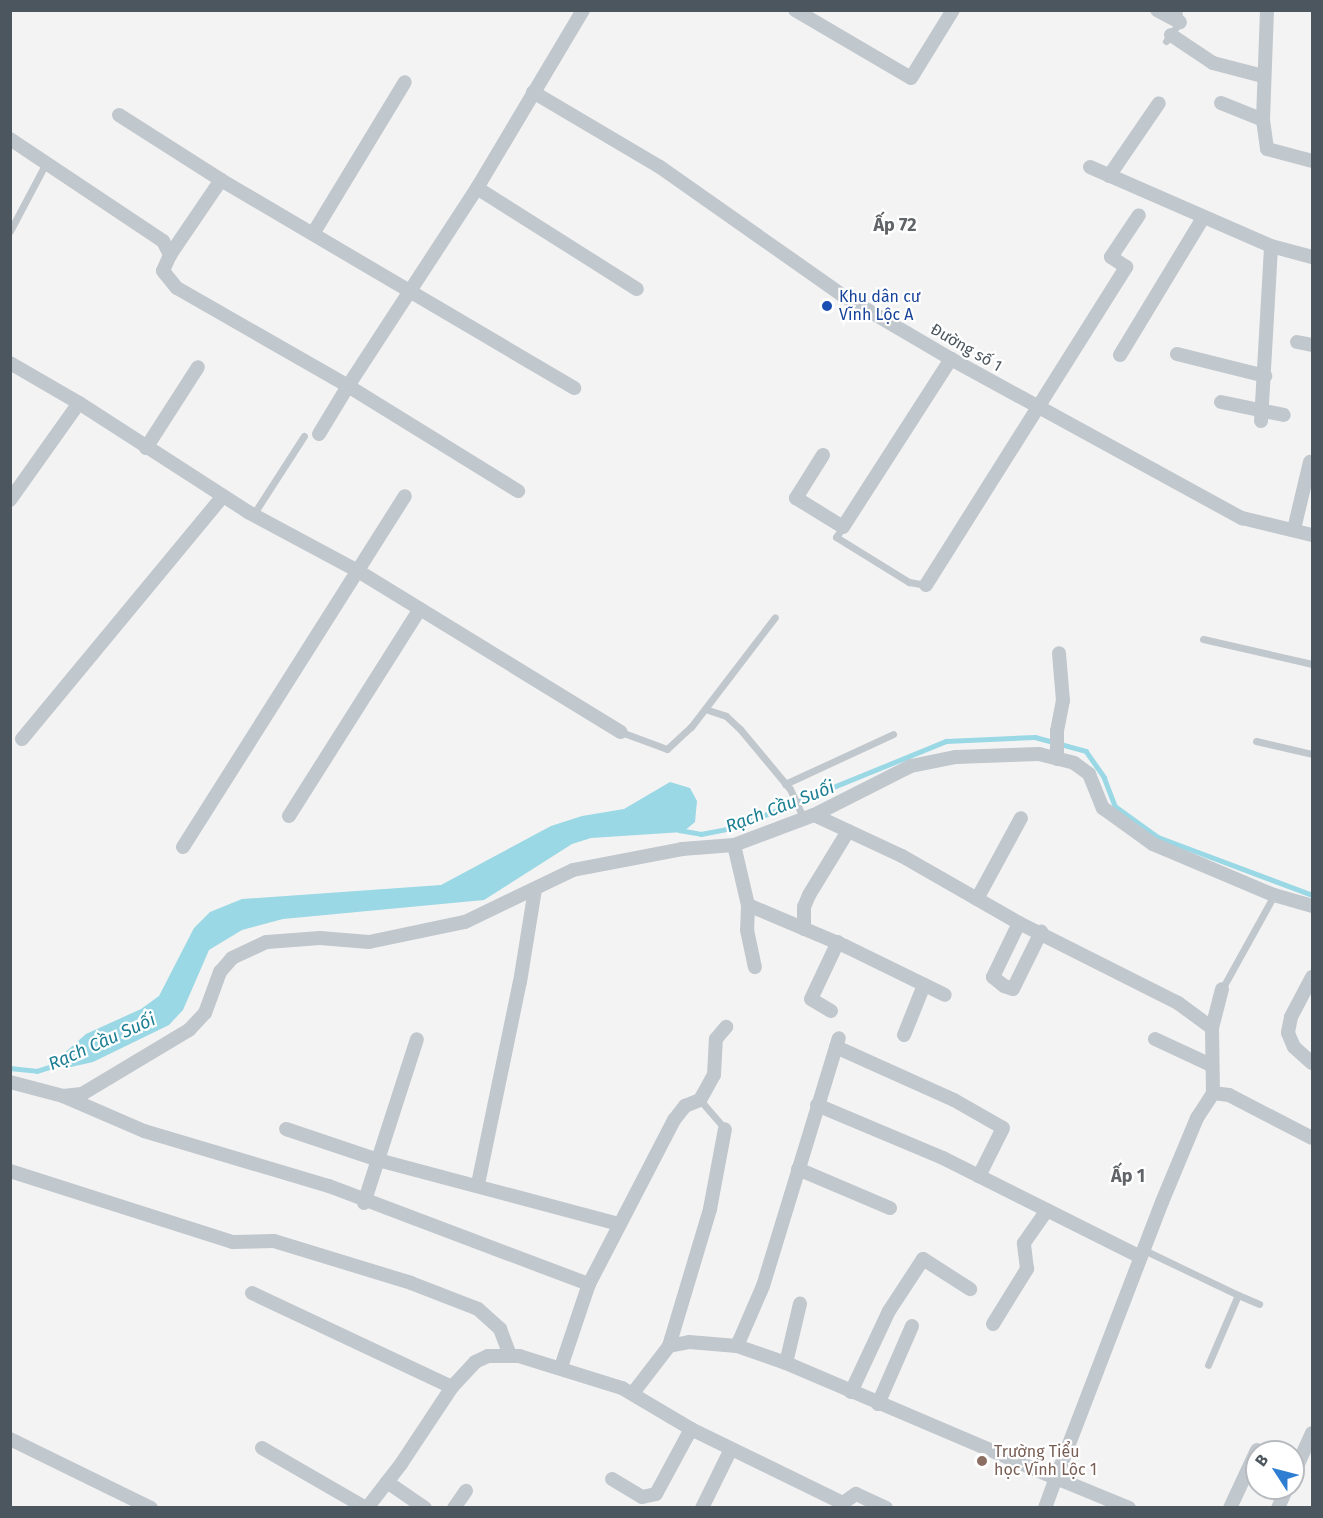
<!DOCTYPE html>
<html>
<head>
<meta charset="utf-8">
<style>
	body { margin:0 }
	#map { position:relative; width:1323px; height:1518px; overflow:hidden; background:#f4f3f3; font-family:"Fira Sans",sans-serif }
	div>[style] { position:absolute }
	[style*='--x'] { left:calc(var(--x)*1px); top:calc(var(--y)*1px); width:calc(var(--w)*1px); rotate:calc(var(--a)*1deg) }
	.water>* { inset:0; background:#99d8e4 }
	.stream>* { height:4.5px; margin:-2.25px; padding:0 2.25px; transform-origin:2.25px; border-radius:2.25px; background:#99d8e4 }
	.service>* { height:7px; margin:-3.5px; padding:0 3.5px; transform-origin:3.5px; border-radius:3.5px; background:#c0c7cd }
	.minor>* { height:14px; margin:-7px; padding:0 7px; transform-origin:7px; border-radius:7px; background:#c0c7cd }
	.dots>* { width:16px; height:16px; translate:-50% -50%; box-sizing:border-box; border:3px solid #fff; border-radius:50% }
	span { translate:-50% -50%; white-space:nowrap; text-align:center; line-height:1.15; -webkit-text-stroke:4.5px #fff; paint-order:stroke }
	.transit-label { font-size:16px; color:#164399 }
	.left { translate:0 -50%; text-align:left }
	.street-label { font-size:16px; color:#4c565e }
	.education-label { font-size:16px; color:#785e54 }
	.neighbourhood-label { font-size:18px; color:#606367; font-weight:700 }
	.water-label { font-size:18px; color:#1c7f93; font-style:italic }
	.frame { position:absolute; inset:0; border:12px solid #4c565e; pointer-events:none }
	.north { position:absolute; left:1245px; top:1440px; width:60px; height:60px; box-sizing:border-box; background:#fff; border:2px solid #b7bbbf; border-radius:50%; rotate:306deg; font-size:16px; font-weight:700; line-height:24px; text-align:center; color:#4c565e }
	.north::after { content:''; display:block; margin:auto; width:21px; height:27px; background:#2f7ed2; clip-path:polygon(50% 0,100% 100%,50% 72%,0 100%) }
</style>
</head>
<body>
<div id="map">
	<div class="water">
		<div style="clip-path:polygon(670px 782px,690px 788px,697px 801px,695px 822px,683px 832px,591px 838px,572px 844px,484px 900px,283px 919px,242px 930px,209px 950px,183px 1010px,169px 1025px,93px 1062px,71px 1067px,53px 1063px,86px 1034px,141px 1009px,159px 996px,194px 928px,210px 912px,242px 899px,441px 885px,551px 826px,582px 816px,624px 809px)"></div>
	</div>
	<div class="stream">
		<div style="--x:679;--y:830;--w:22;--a:10"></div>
		<div style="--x:701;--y:834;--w:33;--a:-11"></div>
		<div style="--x:733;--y:828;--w:230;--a:-22.2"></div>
		<div style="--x:946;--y:741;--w:89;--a:-2.6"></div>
		<div style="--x:1035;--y:737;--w:53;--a:15.4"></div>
		<div style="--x:1086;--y:751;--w:32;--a:55"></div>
		<div style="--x:1104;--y:777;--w:31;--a:69"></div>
		<div style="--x:1115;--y:806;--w:53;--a:35.8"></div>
		<div style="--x:1158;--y:837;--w:165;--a:20.6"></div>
		<div style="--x:10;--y:1068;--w:27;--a:6"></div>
		<div style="--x:37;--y:1071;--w:22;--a:-18"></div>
	</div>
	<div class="service">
		<div style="--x:1166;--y:41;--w:24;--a:-54"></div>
		<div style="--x:1180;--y:22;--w:12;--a:-99"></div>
		<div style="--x:10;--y:231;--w:77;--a:-62.1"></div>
		<div style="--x:253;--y:515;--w:94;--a:-57.2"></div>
		<div style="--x:843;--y:527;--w:12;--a:125"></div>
		<div style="--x:836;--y:537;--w:86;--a:31.7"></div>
		<div style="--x:909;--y:582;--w:17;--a:10"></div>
		<div style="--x:1203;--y:639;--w:112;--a:12.9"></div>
		<div style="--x:705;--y:709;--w:22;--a:18"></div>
		<div style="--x:726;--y:716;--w:19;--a:43"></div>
		<div style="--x:740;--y:729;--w:78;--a:50.2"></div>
		<div style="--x:790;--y:789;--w:33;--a:65"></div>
		<div style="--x:621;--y:732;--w:49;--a:20.3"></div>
		<div style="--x:667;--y:749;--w:33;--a:-43"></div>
		<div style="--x:691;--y:727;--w:138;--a:-52.6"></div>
		<div style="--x:1256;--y:741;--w:57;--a:13.1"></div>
		<div style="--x:785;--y:784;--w:119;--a:-24.8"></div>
		<div style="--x:1222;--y:989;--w:107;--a:-61"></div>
		<div style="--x:700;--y:1100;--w:38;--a:49"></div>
		<div style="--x:1144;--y:1250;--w:104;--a:25.6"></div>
		<div style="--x:1238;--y:1295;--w:76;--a:113.2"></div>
		<div style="--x:1238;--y:1295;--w:23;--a:23"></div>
	</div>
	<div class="minor">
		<div style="--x:795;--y:10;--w:134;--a:30.4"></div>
		<div style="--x:911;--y:78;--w:80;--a:-58.3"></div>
		<div style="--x:1157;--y:10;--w:26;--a:28"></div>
		<div style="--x:1267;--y:10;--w:110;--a:92.1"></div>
		<div style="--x:1263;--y:120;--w:29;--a:82"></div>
		<div style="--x:1267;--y:149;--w:47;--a:14.9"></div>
		<div style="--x:1171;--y:35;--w:50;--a:33.7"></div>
		<div style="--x:1213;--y:63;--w:52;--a:14.6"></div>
		<div style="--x:533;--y:92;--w:147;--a:30.6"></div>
		<div style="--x:660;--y:167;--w:223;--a:35.1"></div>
		<div style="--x:842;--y:295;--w:126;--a:30.4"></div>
		<div style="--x:951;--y:359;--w:332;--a:28.7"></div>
		<div style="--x:1242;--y:518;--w:72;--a:13.7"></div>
		<div style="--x:1221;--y:103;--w:45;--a:22"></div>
		<div style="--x:119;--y:115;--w:121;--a:32.5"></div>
		<div style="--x:221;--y:180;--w:410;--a:30.5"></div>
		<div style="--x:10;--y:139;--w:184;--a:33.7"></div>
		<div style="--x:163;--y:241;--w:16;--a:63"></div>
		<div style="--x:170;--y:255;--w:17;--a:114"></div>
		<div style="--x:163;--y:271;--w:22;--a:51"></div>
		<div style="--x:177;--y:288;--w:197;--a:29.8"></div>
		<div style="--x:348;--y:386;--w:236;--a:-56.9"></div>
		<div style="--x:477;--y:188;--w:207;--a:-59.2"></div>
		<div style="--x:1090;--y:167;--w:197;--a:23.6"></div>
		<div style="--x:1271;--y:246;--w:42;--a:15"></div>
		<div style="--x:1109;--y:176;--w:88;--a:-55.6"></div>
		<div style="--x:477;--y:188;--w:189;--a:32.3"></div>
		<div style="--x:314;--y:232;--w:175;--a:-58.8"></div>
		<div style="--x:170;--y:255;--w:91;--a:-55.8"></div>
		<div style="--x:1297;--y:342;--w:15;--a:11"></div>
		<div style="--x:1177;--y:354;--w:91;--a:14"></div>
		<div style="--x:1120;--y:355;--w:160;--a:-58.8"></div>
		<div style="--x:10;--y:363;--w:80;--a:30.1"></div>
		<div style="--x:1221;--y:402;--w:64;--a:11.7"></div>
		<div style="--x:1261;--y:421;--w:175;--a:-86.7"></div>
		<div style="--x:319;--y:434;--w:56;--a:-58.9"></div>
		<div style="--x:348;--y:386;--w:200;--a:31.7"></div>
		<div style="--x:146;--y:448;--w:96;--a:-57.3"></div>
		<div style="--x:823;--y:455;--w:51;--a:122.1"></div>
		<div style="--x:796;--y:498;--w:55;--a:31.7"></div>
		<div style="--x:843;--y:527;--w:200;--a:-57.3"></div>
		<div style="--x:10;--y:500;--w:119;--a:-54.6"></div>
		<div style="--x:79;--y:403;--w:201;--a:32.8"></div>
		<div style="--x:248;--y:512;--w:125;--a:28.2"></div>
		<div style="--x:358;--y:571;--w:308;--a:31.5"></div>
		<div style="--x:1294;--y:529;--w:69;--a:-76.6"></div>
		<div style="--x:926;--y:585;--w:376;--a:-57.8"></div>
		<div style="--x:1126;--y:267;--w:18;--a:-146"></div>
		<div style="--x:1111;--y:257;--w:50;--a:-56.3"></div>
		<div style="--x:22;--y:739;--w:314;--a:-50.4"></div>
		<div style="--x:1057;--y:759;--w:28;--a:-90"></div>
		<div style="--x:1057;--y:731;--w:31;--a:-79"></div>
		<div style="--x:1063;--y:701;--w:48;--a:-94.8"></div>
		<div style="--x:814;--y:815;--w:97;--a:25"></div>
		<div style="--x:902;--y:856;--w:135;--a:29.8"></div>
		<div style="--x:1019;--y:923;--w:178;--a:26.7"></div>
		<div style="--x:1178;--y:1003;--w:42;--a:36.3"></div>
		<div style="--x:289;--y:816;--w:245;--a:-57.7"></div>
		<div style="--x:734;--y:845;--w:62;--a:76.9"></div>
		<div style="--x:748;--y:905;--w:105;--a:22.9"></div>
		<div style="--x:845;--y:946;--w:111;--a:26.1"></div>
		<div style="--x:183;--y:847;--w:415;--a:-57.7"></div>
		<div style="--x:977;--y:899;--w:92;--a:-61.5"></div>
		<div style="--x:748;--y:905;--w:25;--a:92"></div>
		<div style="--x:747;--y:930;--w:38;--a:78"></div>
		<div style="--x:1019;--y:923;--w:60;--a:115.7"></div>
		<div style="--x:993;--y:977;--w:14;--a:39"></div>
		<div style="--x:1004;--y:986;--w:9;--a:18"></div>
		<div style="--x:1013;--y:989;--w:64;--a:-63.8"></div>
		<div style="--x:804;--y:929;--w:22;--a:-90"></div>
		<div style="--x:804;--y:907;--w:13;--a:-67"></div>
		<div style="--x:809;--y:895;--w:75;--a:-58.6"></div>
		<div style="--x:1312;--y:977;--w:45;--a:117.7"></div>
		<div style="--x:1291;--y:1017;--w:16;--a:101"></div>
		<div style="--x:1288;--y:1033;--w:15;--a:67"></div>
		<div style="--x:1294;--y:1047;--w:24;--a:42"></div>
		<div style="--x:831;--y:1011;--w:23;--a:-149"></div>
		<div style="--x:811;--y:999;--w:63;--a:-64.7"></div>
		<div style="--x:904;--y:1035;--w:54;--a:-68.2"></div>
		<div style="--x:1155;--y:1039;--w:62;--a:24.9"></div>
		<div style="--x:836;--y:1047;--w:129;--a:24.2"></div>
		<div style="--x:954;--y:1100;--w:56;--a:29.7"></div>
		<div style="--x:1003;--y:1128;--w:54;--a:116.6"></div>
		<div style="--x:10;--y:1082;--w:55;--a:14.8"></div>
		<div style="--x:63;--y:1096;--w:19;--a:-6"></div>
		<div style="--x:82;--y:1094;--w:125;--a:-30.9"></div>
		<div style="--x:189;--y:1030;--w:23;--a:-47"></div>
		<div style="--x:205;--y:1013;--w:44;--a:-69.9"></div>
		<div style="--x:220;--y:972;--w:18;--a:-49"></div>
		<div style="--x:232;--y:958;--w:38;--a:-25"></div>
		<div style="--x:267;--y:942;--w:53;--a:-4.3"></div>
		<div style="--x:320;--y:938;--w:49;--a:4.7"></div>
		<div style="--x:369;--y:942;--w:98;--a:-11.8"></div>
		<div style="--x:465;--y:922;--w:120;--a:-25.7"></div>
		<div style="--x:573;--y:870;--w:111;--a:-10.9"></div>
		<div style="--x:682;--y:849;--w:52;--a:-4.4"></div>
		<div style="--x:734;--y:845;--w:85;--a:-20.6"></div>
		<div style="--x:814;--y:815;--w:109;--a:-26.8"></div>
		<div style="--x:911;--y:766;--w:46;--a:-11.3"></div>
		<div style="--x:956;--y:757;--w:83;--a:-2.1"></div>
		<div style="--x:1039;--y:754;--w:36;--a:14"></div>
		<div style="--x:1074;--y:763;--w:19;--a:36"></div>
		<div style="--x:1089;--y:774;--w:37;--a:68"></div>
		<div style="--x:1103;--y:808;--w:62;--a:35.8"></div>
		<div style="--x:1153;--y:844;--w:131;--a:22.9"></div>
		<div style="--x:1274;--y:895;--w:40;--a:16"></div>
		<div style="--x:1213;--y:1093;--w:65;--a:-90.9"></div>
		<div style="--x:1212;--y:1028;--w:40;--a:-75.6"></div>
		<div style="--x:63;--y:1096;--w:88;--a:23.4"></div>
		<div style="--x:144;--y:1131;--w:193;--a:16.6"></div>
		<div style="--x:329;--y:1186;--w:278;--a:20.7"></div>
		<div style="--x:817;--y:1105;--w:137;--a:22.8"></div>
		<div style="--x:943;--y:1158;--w:221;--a:26.6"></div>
		<div style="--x:286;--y:1129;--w:97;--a:18.6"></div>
		<div style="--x:378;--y:1160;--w:249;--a:14.9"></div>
		<div style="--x:798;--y:1169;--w:100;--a:23"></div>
		<div style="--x:10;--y:1171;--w:234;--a:17.7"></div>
		<div style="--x:233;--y:1242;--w:41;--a:-1.4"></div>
		<div style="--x:274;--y:1241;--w:143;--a:17"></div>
		<div style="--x:411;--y:1283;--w:72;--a:21.2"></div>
		<div style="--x:478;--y:1309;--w:30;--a:42"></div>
		<div style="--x:500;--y:1329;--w:28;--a:69"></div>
		<div style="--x:478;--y:1184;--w:206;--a:-78.3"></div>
		<div style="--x:520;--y:982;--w:94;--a:-80.8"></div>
		<div style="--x:364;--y:1203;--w:172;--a:-72.1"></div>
		<div style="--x:252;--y:1293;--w:221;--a:25.2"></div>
		<div style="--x:993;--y:1324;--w:65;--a:-58.3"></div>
		<div style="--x:1027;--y:1269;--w:26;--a:-97"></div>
		<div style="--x:1024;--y:1243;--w:40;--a:-55.1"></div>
		<div style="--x:669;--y:1346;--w:143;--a:-73.3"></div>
		<div style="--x:710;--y:1209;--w:81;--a:-79.4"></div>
		<div style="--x:737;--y:1346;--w:65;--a:-66.6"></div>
		<div style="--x:763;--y:1286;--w:259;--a:-73"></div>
		<div style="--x:786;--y:1363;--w:61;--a:-76.7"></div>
		<div style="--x:561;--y:1367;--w:88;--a:-71.4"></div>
		<div style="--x:589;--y:1284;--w:185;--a:-62.6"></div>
		<div style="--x:674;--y:1120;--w:18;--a:-52"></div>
		<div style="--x:685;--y:1106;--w:16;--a:-22"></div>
		<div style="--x:700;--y:1100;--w:29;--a:-61"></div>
		<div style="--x:714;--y:1075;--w:36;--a:-87"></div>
		<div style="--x:716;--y:1039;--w:16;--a:-50"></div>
		<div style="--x:851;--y:1392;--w:89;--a:-64.9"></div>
		<div style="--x:889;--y:1311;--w:62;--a:-56.8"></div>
		<div style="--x:923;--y:1259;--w:56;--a:32.6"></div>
		<div style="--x:633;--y:1393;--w:59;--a:-52.5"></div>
		<div style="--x:669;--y:1346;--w:20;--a:-11"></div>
		<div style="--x:689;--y:1342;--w:48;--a:4.8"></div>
		<div style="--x:737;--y:1346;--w:52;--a:19.1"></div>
		<div style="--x:786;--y:1363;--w:293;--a:23.1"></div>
		<div style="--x:1056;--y:1478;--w:296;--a:-69"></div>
		<div style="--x:1162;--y:1202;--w:91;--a:-67.4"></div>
		<div style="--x:1197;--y:1118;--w:30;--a:-57"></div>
		<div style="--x:1213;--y:1093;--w:16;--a:7"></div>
		<div style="--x:1229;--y:1095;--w:93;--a:27.4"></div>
		<div style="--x:878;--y:1404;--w:85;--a:-66.4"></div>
		<div style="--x:10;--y:1439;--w:157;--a:26.1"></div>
		<div style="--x:262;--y:1448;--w:120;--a:30"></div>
		<div style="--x:1293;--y:1475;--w:46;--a:-65.7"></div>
		<div style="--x:612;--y:1479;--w:35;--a:31"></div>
		<div style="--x:642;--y:1497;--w:14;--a:-12"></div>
		<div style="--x:656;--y:1494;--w:74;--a:-61.7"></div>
		<div style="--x:691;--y:1429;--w:169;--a:26"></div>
		<div style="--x:843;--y:1503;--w:16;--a:-35"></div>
		<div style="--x:856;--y:1494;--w:33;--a:25"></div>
		<div style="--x:387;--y:1482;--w:46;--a:34.4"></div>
		<div style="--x:367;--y:1508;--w:56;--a:-52.3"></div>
		<div style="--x:401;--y:1464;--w:92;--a:-56.5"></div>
		<div style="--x:452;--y:1387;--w:34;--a:-47"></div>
		<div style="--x:475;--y:1362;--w:14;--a:-25"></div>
		<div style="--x:488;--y:1356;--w:31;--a:0"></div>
		<div style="--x:519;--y:1356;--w:108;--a:17.3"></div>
		<div style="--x:622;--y:1388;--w:80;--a:30.7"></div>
		<div style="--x:454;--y:1508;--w:21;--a:-55"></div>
		<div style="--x:702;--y:1508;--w:64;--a:-63.8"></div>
		<div style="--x:1045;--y:1508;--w:32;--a:-70"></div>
		<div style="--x:1056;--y:1478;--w:79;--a:22.3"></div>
		<div style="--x:1230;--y:1508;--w:64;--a:-65"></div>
		<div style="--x:1278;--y:1508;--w:22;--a:-66"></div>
	</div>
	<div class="dots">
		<div style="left:827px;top:306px;background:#1a4fb4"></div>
		<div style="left:982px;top:1461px;background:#8d6e63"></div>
	</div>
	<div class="transit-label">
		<span class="left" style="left:839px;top:306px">Khu dân cư<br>Vĩnh Lộc A</span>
	</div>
	<div class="street-label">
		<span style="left:966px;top:348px;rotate:30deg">Đường số 1</span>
	</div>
	<div class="education-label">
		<span class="left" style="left:994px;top:1461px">Trường Tiểu<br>học Vĩnh Lộc 1</span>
	</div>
	<div class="neighbourhood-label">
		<span style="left:895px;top:225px">Ấp 72</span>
		<span style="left:1128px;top:1176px">Ấp 1</span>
	</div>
	<div class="water-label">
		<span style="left:780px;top:807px;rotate:-21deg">Rạch Cầu Suối</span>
		<span style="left:102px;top:1042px;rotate:-24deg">Rạch Cầu Suối</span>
	</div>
	<div class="frame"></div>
	<div class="north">B</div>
</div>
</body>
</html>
